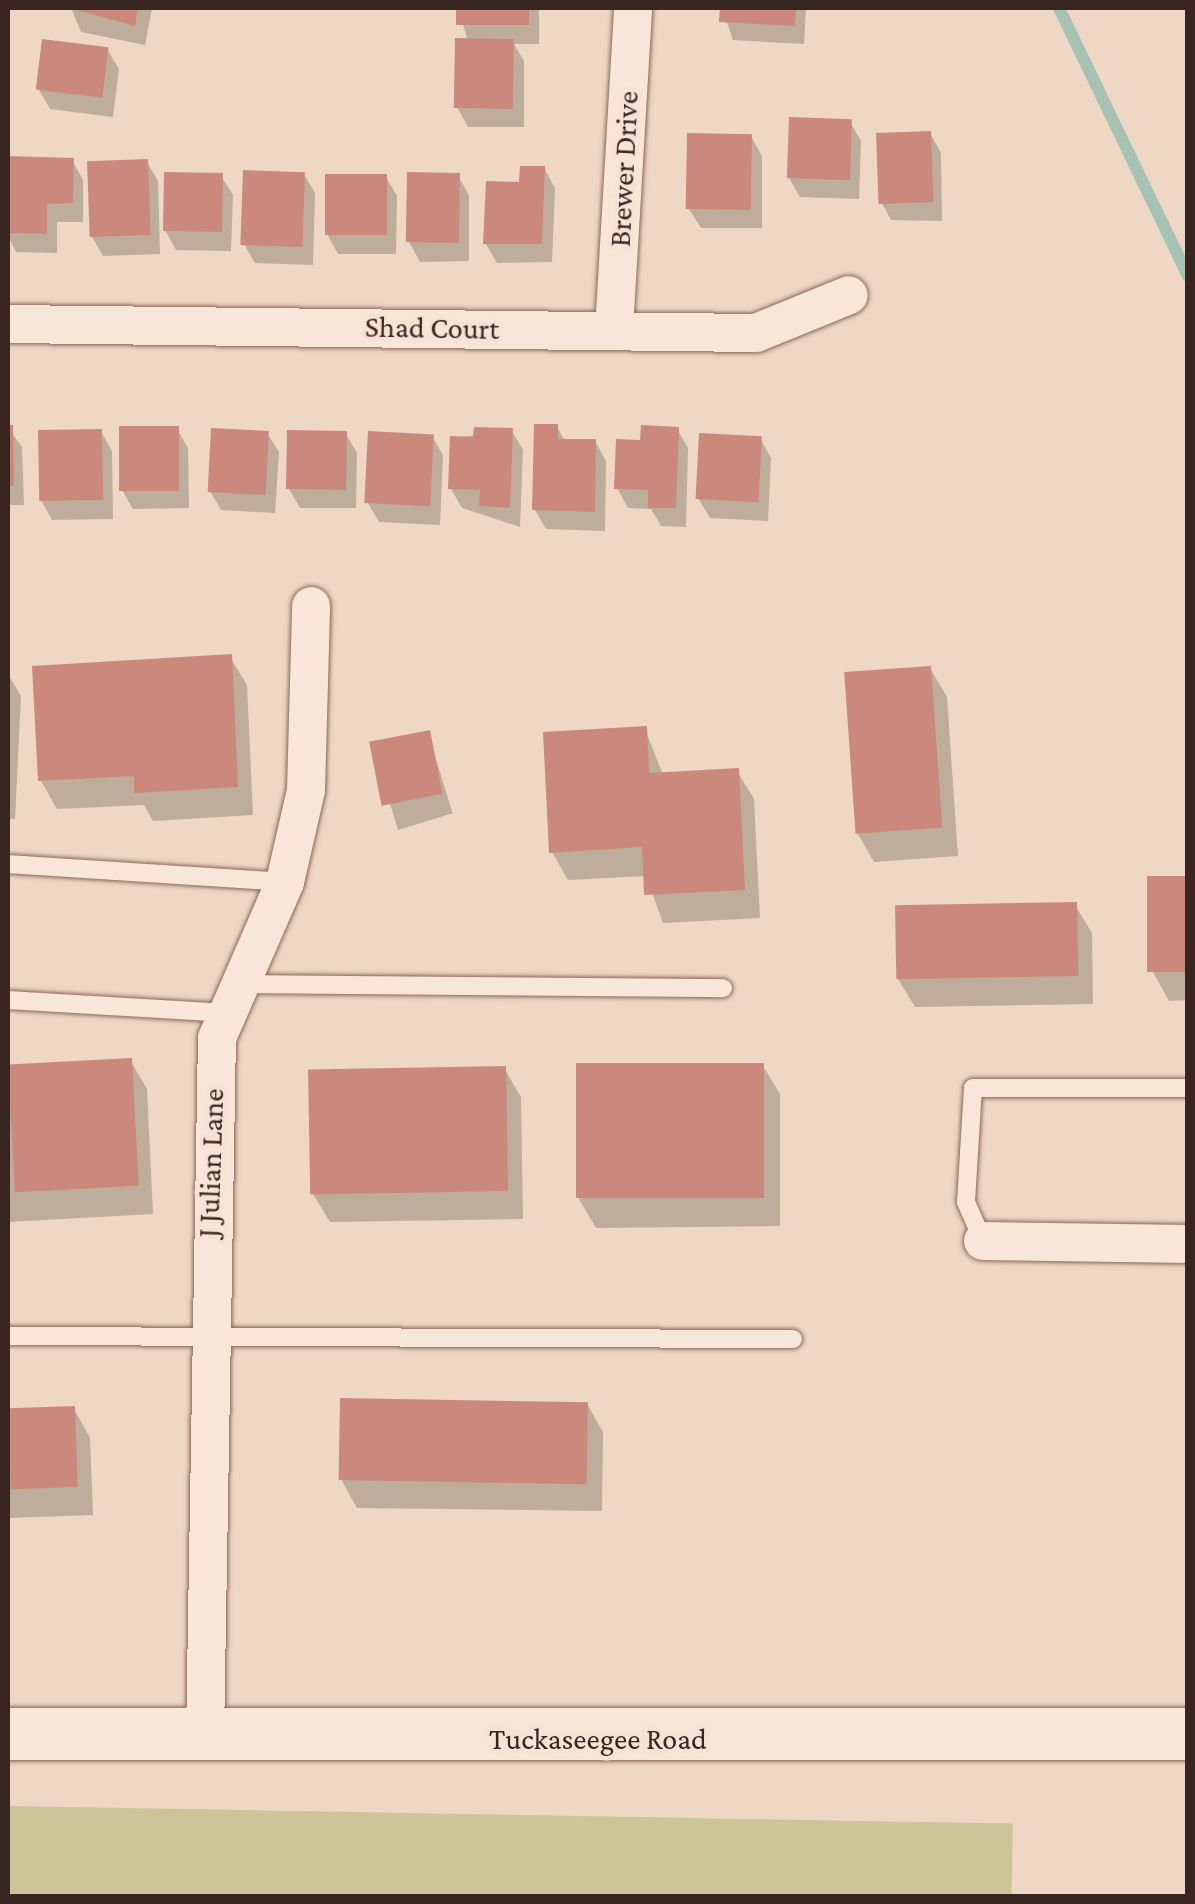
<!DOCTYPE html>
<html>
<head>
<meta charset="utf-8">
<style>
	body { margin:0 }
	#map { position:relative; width:1195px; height:1904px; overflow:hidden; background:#eed7c5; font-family:"Crimson Pro",serif }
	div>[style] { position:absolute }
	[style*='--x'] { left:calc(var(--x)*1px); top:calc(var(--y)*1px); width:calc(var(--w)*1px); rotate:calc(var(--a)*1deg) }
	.green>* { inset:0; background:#ccc599; transform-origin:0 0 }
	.shadow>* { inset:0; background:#0003; transform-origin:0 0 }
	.stream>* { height:12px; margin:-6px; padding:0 6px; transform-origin:6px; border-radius:6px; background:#a7c1b3 }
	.building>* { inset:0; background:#cb897c; transform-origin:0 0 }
	.roads { filter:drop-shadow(0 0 2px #88685b) drop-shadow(0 0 2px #88685b) }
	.lane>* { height:18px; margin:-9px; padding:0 9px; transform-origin:9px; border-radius:9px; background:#f8e7d8 }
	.street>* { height:38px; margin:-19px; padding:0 19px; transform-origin:19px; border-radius:19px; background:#f8e7d8 }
	.secondary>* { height:52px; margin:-26px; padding:0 26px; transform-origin:26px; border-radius:26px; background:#f8e7d8 }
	span { translate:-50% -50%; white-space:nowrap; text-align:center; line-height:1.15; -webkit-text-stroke:9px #f5e4d5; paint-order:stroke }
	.street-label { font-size:30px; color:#39251f }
	.frame { position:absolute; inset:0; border:10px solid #39251f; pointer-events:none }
</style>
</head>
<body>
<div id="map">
	<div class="green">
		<div style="left:8px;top:1806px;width:1005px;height:90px;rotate:1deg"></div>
	</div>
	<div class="shadow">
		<div style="clip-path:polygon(71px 8px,152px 8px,145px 45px,81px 32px)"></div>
		<div style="clip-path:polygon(458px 8px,539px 8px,539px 44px,514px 44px,524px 61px,524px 127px,468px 127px,457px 107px,468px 41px)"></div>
		<div style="clip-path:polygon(722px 8px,806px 8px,804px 44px,733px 40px)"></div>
		<div style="clip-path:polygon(107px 49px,119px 69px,113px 117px,50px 109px,39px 90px)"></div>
		<div style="clip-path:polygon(850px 122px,861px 141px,859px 199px,800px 197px,789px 178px)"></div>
		<div style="clip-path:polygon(930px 133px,941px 153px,942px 221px,891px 220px,880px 200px)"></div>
		<div style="clip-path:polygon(751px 136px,762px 156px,762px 228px,701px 228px,689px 209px)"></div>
		<div style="clip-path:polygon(8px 159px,72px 160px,83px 180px,83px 222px,57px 222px,57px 253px,16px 252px,8px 236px)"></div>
		<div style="clip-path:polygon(147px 162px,158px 181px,160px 254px,103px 256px,92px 237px)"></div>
		<div style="clip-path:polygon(544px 168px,555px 188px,552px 262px,497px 263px,486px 244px,521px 185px)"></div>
		<div style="clip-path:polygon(304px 174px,315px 193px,313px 265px,255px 263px,244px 244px)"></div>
		<div style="clip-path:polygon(221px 176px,233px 195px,231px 251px,176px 250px,165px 230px)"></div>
		<div style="clip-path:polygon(458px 176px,469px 195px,469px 261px,420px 262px,409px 242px)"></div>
		<div style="clip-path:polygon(386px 177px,397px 196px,396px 254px,338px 254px,327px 234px)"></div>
		<div style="clip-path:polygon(557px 427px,565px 441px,595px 441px,606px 461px,605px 531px,546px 529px,535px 510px)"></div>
		<div style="clip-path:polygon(8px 428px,22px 447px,24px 505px,8px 505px)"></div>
		<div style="clip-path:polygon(177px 429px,188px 448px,189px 508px,133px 509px,122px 490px)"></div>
		<div style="clip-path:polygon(677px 429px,688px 448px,686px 527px,661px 526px,651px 509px,628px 508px,617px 488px,642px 442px)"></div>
		<div style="clip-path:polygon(512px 431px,523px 450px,520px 527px,462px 508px,451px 489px,452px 438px)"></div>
		<div style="clip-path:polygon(101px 432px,112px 451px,113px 519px,52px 520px,41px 500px)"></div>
		<div style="clip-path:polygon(267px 433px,279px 452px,275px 513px,221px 510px,210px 491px)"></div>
		<div style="clip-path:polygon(346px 434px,357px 453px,356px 508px,300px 508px,289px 489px)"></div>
		<div style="clip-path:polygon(432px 436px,443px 455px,440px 525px,379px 522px,368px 503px)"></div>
		<div style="clip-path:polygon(760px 438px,771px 458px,768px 521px,710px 518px,698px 498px)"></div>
		<div style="clip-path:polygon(230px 657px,247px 685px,253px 815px,153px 821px,144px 805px,57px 809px,41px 781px)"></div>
		<div style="clip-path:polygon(930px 668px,947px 697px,958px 856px,874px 862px,858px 834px)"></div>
		<div style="clip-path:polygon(8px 674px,21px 696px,15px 819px,8px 819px)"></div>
		<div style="clip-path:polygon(645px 729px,663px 775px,737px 771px,754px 799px,760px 918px,663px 923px,646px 876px,568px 880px,552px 852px)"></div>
		<div style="left:428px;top:733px;width:84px;height:57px;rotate:73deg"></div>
		<div style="clip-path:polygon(1188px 878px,1188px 1000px,1169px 1001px,1153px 972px)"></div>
		<div style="clip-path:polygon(1075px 905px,1092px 933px,1093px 1004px,915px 1007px,898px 979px)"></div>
		<div style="clip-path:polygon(130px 1060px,147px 1089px,153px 1214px,8px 1222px,8px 1066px)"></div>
		<div style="clip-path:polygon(763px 1066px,780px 1094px,780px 1226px,596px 1228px,579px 1199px)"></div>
		<div style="clip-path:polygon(504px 1068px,521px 1097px,523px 1219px,330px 1222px,313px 1194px)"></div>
		<div style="clip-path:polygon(587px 1404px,603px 1432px,602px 1511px,357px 1508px,341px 1479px)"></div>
		<div style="clip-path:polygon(74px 1409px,90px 1438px,93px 1515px,8px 1518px,8px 1411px)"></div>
	</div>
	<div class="stream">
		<div style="--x:1059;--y:8;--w:297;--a:64.3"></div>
	</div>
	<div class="building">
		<div style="clip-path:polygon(69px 8px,138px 8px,135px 26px)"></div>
		<div style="left:456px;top:8px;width:73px;height:17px"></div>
		<div style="clip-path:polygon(720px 8px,796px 8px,795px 26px,719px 22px)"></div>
		<div style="left:455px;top:38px;width:59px;height:70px;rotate:1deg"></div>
		<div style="left:42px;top:39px;width:67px;height:51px;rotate:7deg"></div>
		<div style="left:789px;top:117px;width:63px;height:61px;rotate:2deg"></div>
		<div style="left:931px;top:131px;width:71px;height:55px;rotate:88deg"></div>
		<div style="left:687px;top:133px;width:65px;height:76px;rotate:1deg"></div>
		<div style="clip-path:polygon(8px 156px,74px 158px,73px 203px,47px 204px,47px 234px,8px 233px)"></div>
		<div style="left:148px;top:159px;width:76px;height:61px;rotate:88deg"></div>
		<div style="clip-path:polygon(520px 166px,545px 166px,542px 244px,483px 244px,486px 181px,519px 182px)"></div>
		<div style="left:243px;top:170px;width:62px;height:75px;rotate:2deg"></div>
		<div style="left:164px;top:172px;width:59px;height:59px;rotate:1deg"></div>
		<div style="left:460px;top:173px;width:70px;height:53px;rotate:91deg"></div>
		<div style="left:325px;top:174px;width:62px;height:61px"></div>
		<div style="clip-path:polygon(534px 424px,558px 424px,558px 439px,596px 439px,595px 512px,532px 510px)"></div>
		<div style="clip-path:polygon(8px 425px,13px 425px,14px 486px,8px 486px)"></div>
		<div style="clip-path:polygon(641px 425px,679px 427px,676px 508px,648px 508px,648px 490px,614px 489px,616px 439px,640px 440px)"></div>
		<div style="left:119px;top:426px;width:60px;height:65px"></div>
		<div style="clip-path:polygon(474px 427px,513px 428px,510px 508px,479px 506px,480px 490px,448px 489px,450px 436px,473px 437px)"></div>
		<div style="left:211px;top:428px;width:58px;height:64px;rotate:3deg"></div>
		<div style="left:102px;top:429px;width:71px;height:64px;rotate:89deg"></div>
		<div style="left:287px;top:430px;width:60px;height:59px;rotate:1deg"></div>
		<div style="left:368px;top:431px;width:66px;height:72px;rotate:3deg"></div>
		<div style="left:699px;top:433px;width:63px;height:66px;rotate:3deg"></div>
		<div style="clip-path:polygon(232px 654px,238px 787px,134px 793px,134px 776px,38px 781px,32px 666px)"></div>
		<div style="left:931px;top:666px;width:162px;height:87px;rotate:86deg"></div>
		<div style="clip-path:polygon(647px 726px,649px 773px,739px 768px,745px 890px,644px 895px,642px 847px,549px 853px,543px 732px)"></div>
		<div style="left:430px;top:730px;width:65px;height:62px;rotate:79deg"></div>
		<div style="left:1188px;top:876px;width:96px;height:41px;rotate:90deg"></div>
		<div style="left:1077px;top:902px;width:74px;height:182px;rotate:89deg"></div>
		<div style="left:132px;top:1058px;width:128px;height:124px;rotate:87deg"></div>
		<div style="left:764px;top:1063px;width:135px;height:188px;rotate:90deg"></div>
		<div style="left:506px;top:1066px;width:125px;height:198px;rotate:89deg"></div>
		<div style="left:340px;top:1398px;width:248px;height:82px;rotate:1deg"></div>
		<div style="left:75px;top:1406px;width:81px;height:67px;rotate:88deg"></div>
	</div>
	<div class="roads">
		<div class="lane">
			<div style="--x:8;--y:864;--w:278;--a:3.7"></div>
			<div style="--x:241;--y:984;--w:482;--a:0.5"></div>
			<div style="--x:8;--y:1000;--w:220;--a:3.4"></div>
			<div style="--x:983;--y:1241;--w:43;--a:-113.6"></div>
			<div style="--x:966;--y:1202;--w:114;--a:-86.5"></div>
			<div style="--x:973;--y:1088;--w:215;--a:0"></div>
			<div style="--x:8;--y:1336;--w:785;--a:0.22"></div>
		</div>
		<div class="street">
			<div style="--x:8;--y:324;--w:748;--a:0.69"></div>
			<div style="--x:756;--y:333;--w:100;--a:-22.2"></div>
			<div style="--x:614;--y:330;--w:323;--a:-86.6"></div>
			<div style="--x:983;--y:1241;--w:205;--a:0.8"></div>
			<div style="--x:205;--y:1737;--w:699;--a:-89.02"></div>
			<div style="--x:217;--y:1038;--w:170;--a:-66.4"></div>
			<div style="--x:285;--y:882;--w:94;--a:-77.1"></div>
			<div style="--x:306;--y:790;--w:184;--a:-88.4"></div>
		</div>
		<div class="secondary">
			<div style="--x:8;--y:1734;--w:1180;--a:0"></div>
		</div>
	</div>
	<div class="street-label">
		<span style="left:624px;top:169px;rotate:-87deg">Brewer Drive</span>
		<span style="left:432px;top:328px;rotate:1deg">Shad Court</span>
		<span style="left:211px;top:1163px;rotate:-88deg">J Julian Lane</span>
		<span style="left:598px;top:1739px">Tuckaseegee Road</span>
	</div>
	<div class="frame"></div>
</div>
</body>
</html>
